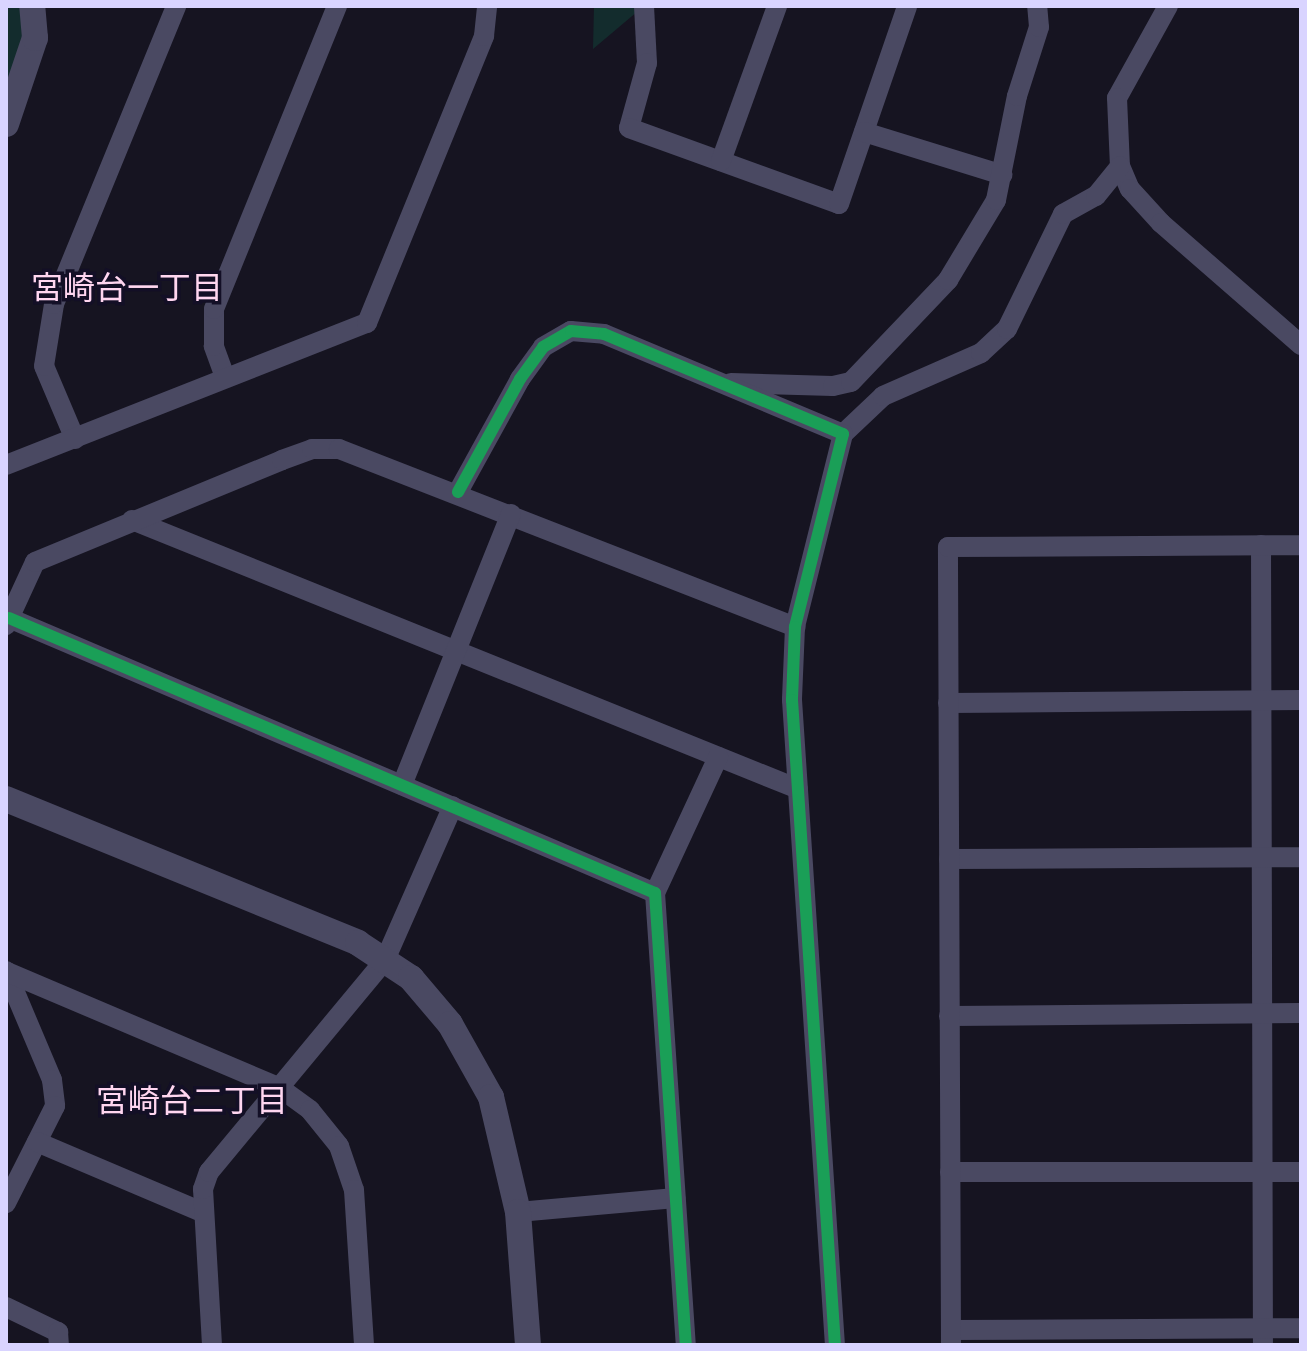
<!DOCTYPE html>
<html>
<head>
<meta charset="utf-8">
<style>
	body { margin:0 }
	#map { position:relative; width:1307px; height:1351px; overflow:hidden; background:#161421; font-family:"PT Sans Narrow","Noto Sans JP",sans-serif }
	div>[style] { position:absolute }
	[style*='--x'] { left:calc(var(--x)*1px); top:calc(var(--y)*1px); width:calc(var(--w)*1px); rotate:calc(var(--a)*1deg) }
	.green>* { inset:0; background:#132c2d }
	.minor>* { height:20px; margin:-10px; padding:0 10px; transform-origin:10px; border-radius:10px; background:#4a4962 }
	.tertiary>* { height:26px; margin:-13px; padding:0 13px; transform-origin:13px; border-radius:13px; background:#4a4962 }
	.cycleway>* { height:12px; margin:-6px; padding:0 6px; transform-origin:6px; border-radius:6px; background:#1a9f57 }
	span { translate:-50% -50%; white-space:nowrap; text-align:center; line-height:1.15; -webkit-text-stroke:7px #130f26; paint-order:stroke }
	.neighbourhood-label { font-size:32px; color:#ffd6f0 }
	.frame { position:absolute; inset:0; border:8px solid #d9d4ff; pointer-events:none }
</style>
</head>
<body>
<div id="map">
	<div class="green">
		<div style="clip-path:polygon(6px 6px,21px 6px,22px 36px,6px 94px)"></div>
		<div style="clip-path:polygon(594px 6px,644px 6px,593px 49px)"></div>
	</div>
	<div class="minor">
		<div style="--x:644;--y:6;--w:57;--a:87"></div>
		<div style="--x:647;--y:63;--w:67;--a:105.5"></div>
		<div style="--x:629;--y:128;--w:223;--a:19.9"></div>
		<div style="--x:839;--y:204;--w:209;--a:-71"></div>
		<div style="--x:1168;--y:6;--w:105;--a:119"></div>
		<div style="--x:1117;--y:98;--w:68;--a:87.5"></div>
		<div style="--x:1120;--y:166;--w:25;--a:67"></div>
		<div style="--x:1130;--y:189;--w:46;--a:47.6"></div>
		<div style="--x:1161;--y:223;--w:186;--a:41.1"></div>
		<div style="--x:864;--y:132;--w:145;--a:17.2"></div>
		<div style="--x:721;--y:161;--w:165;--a:-70.1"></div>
		<div style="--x:225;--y:377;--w:33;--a:-110"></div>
		<div style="--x:214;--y:346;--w:37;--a:-90"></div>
		<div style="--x:214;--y:309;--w:327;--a:-67.9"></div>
		<div style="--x:731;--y:383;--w:102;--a:1.7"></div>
		<div style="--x:833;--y:386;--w:18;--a:-13"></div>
		<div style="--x:851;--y:382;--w:141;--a:-46.4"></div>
		<div style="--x:948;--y:280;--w:93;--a:-59"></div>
		<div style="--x:996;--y:200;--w:106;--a:-78.6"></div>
		<div style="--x:1017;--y:96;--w:72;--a:-72.3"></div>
		<div style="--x:1039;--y:27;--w:21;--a:-95"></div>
		<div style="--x:843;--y:434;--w:55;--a:-43.5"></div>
		<div style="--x:883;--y:396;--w:107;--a:-23.7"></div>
		<div style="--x:981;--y:353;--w:35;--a:-43"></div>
		<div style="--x:1007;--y:329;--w:128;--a:-64"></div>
		<div style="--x:1063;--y:214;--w:38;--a:-29"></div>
		<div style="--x:1096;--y:196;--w:38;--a:-51"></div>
		<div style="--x:75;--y:439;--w:79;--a:-113"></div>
		<div style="--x:44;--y:366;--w:63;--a:-80.8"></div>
		<div style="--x:54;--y:304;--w:322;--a:-67.7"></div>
		<div style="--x:6;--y:465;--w:388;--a:-21.5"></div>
		<div style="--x:367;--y:323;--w:310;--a:-67.8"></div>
		<div style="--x:484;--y:36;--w:30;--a:-84"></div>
		<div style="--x:458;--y:492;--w:129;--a:-61.2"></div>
		<div style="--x:520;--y:379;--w:39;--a:-54"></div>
		<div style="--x:543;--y:347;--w:32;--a:-30"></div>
		<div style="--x:571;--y:331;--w:33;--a:5"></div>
		<div style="--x:604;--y:334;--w:259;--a:22.7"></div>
		<div style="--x:843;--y:434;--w:199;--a:104"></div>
		<div style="--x:795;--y:627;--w:73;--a:92.4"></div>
		<div style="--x:792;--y:700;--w:646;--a:86.19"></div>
		<div style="--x:132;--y:520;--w:718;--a:21.99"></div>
		<div style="--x:1261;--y:545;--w:800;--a:89.86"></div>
		<div style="--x:9;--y:618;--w:702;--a:23.06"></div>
		<div style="--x:655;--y:893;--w:453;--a:86.1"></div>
		<div style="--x:6;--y:625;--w:69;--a:-65.3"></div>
		<div style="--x:35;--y:562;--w:267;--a:-22.4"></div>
		<div style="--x:282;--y:460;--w:32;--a:-20"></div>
		<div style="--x:312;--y:449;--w:27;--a:0"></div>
		<div style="--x:339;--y:449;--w:490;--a:21.3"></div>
		<div style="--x:948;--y:703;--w:353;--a:-0.5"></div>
		<div style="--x:402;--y:785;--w:292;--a:-68.1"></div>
		<div style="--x:949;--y:859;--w:352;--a:-0.3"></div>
		<div style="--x:655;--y:893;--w:150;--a:-65.1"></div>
		<div style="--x:6;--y:971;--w:118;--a:67.1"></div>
		<div style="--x:52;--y:1080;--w:26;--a:83"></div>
		<div style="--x:55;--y:1106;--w:109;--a:116.8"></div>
		<div style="--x:7;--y:972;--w:297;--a:23"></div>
		<div style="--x:280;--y:1088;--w:37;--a:36"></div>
		<div style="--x:310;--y:1110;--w:46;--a:51.1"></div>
		<div style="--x:339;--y:1146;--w:46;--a:71.2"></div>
		<div style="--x:354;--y:1190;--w:155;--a:86.3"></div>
		<div style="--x:949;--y:1016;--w:352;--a:-0.5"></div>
		<div style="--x:37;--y:1142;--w:181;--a:23"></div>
		<div style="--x:950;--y:1172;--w:351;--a:0"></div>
		<div style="--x:518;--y:1212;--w:158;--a:-5.1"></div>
		<div style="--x:6;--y:1307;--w:58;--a:25.7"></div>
		<div style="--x:58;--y:1332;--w:13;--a:86"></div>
		<div style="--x:951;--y:1330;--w:350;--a:-0.3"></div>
		<div style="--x:212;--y:1345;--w:156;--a:-93.3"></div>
		<div style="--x:203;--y:1189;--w:18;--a:-71"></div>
		<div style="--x:209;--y:1172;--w:276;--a:-50.3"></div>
		<div style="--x:385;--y:960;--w:168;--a:-66.2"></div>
		<div style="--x:951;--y:1345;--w:798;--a:-90.22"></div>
		<div style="--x:948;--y:547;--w:353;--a:-0.3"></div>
	</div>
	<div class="tertiary">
		<div style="--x:6;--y:124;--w:91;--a:-71.4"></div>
		<div style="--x:35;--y:38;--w:32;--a:-95"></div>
		<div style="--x:6;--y:799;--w:380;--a:22.2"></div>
		<div style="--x:358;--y:943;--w:64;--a:33.4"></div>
		<div style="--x:411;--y:978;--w:60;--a:49.7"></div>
		<div style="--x:450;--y:1024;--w:84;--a:60.7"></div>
		<div style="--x:491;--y:1097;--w:118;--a:76.8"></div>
		<div style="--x:518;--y:1212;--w:133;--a:85.7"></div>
	</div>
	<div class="cycleway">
		<div style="--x:458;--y:492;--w:129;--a:-61.2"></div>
		<div style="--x:520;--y:379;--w:39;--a:-54"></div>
		<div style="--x:543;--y:347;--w:32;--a:-30"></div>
		<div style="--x:571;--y:331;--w:33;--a:5"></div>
		<div style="--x:604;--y:334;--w:259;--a:22.7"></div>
		<div style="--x:843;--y:434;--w:199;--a:104"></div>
		<div style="--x:795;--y:627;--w:73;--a:92.4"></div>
		<div style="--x:792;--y:700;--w:646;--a:86.19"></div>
		<div style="--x:9;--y:618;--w:702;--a:23.06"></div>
		<div style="--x:655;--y:893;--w:453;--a:86.1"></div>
	</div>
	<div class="neighbourhood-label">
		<span style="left:127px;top:287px">宮崎台一丁目</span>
		<span style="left:192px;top:1100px">宮崎台二丁目</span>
	</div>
	<div class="frame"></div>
</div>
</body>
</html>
